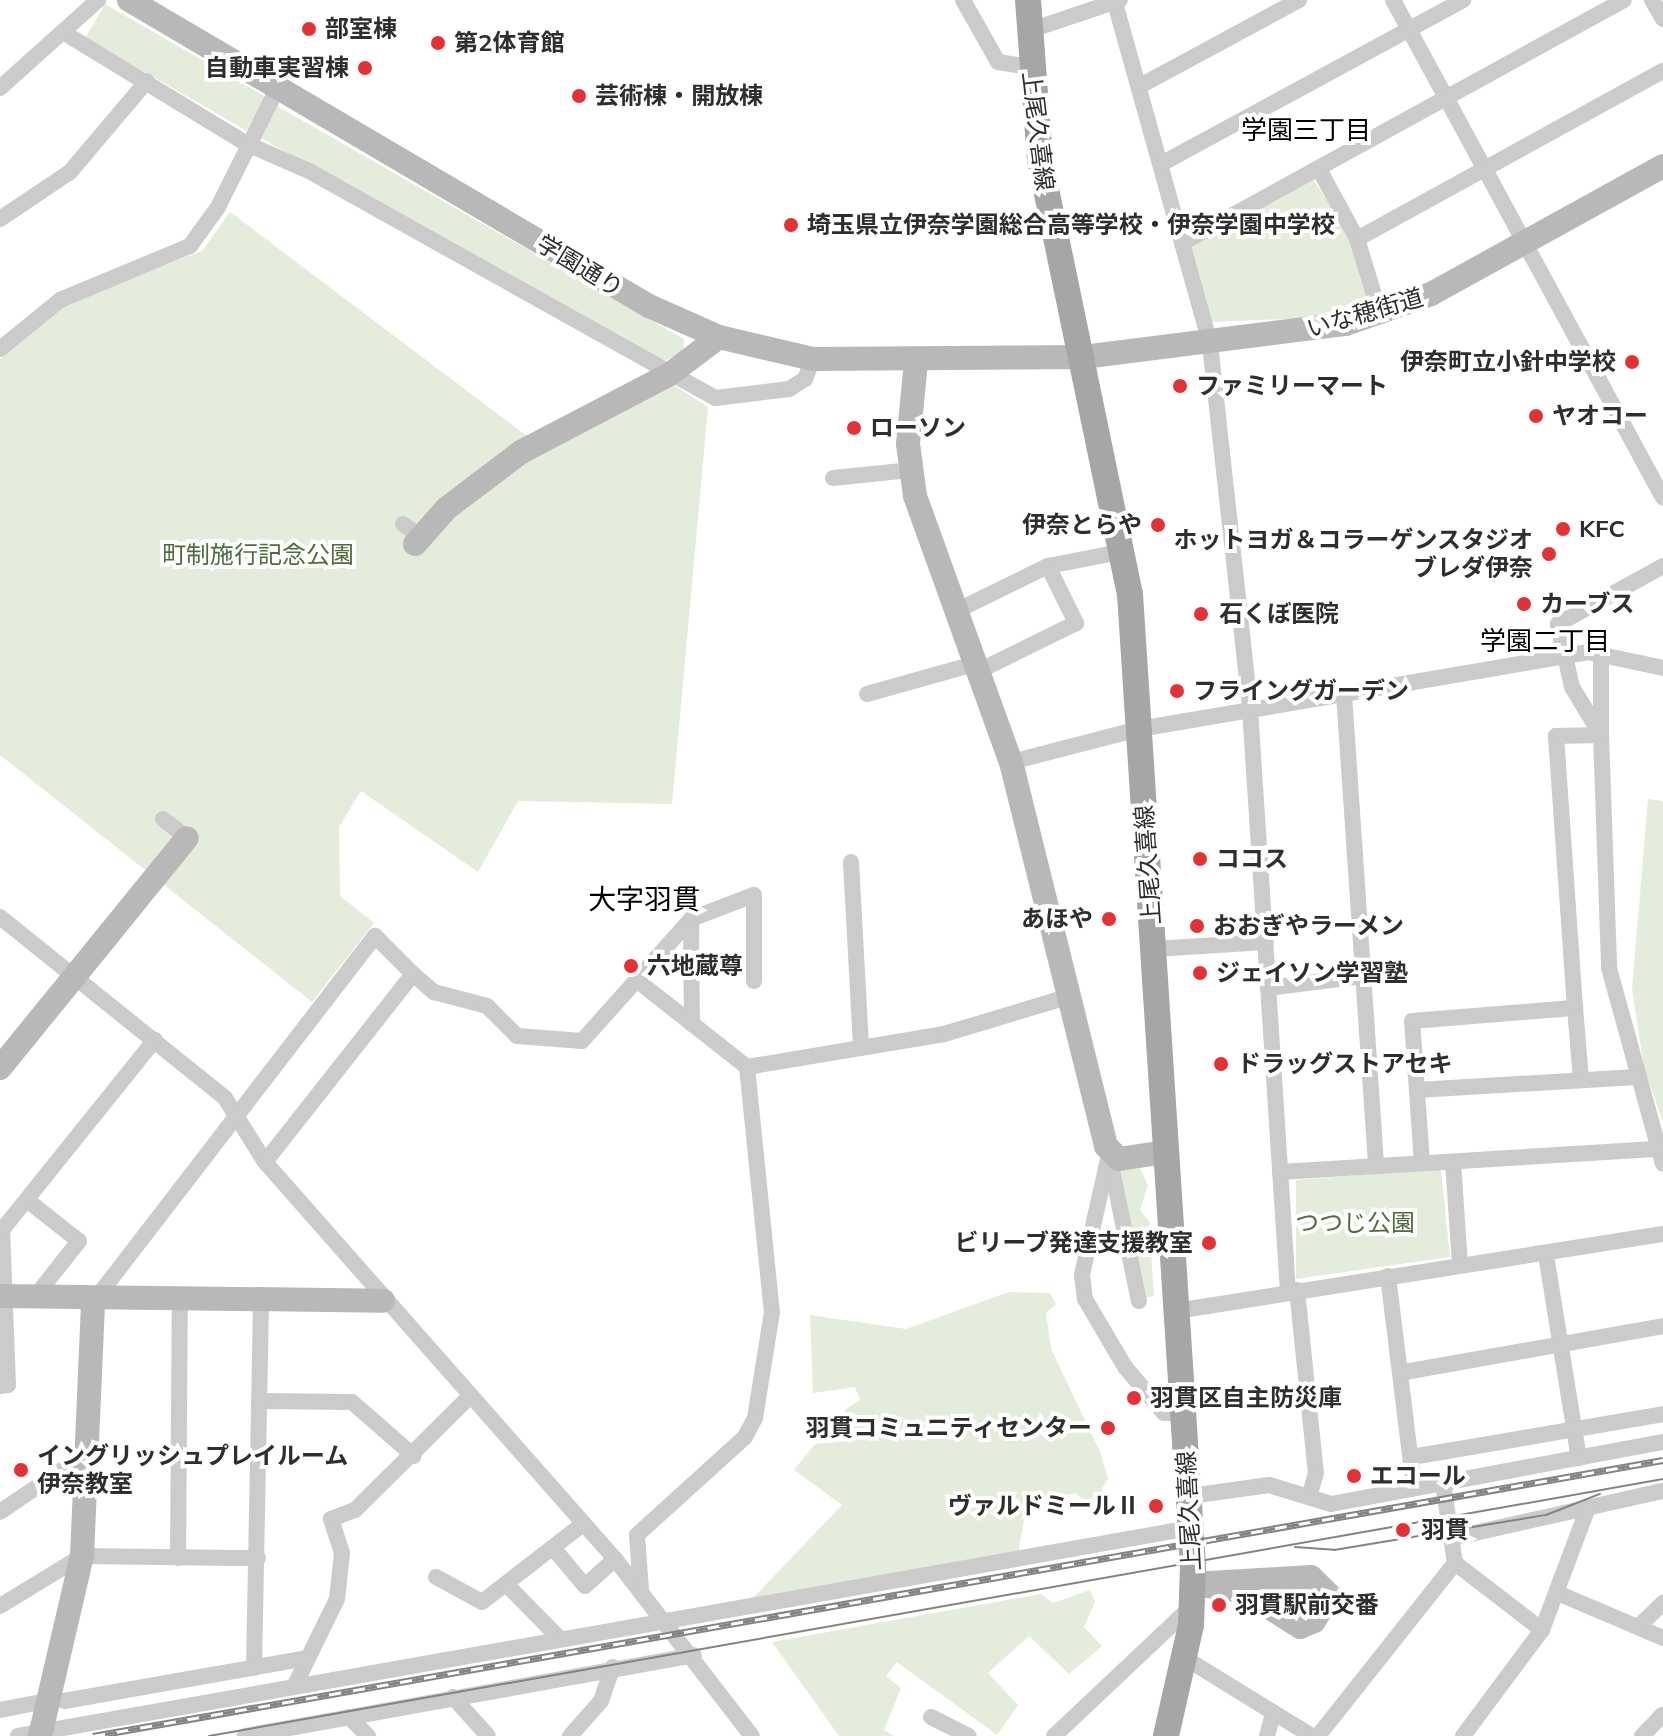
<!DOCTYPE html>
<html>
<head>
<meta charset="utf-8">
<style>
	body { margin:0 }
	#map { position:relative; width:1663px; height:1736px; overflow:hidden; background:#fff; font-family:Mulish,"Noto Sans JP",sans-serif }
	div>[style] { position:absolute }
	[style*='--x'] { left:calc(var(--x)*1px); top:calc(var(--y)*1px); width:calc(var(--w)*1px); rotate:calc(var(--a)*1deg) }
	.green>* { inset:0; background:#e4ecdc; transform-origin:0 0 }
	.street>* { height:16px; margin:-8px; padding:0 8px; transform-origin:8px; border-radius:8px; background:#cbcbcb }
	.secondary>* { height:24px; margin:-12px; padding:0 12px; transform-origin:12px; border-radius:12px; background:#b8b8b8 }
	.primary>* { height:26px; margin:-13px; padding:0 13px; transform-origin:13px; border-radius:13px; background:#a6a6a6 }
	.tram>* { height:2px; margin:-1px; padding:0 1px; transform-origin:1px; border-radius:1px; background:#838383 }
	.rail>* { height:7px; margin-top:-3.5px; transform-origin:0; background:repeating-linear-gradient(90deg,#fff 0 12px,#838383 0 24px); box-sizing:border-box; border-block:2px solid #838383 }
	.dots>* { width:22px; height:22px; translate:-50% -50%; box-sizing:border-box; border:4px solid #fff; border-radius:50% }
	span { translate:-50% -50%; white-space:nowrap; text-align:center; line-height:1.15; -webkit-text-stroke:8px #fff; paint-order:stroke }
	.poi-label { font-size:24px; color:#2e2e2e; font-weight:700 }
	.left { translate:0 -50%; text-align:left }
	.right { translate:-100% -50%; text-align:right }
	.street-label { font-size:24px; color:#2e2e2e }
	.park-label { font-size:24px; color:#4f6a3c }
	.neighbourhood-label { font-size:26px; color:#000 }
	.quarter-label { font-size:28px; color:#000 }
</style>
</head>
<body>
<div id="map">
	<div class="green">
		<div style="left:105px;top:4px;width:186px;height:39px;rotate:30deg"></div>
		<div style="clip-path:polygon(277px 106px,684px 339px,683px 352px,662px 362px,259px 137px)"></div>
		<div style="clip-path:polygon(1313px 179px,1355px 243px,1369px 301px,1312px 318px,1209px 322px,1189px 251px,1194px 244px)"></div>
		<div style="clip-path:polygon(230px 212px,544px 449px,672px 384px,708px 407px,672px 804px,518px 801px,478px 872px,361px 791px,339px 827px,340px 896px,374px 923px,312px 1002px,0 755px,0 359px,71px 301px,202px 251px)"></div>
		<div style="clip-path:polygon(1648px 799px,1663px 801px,1663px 1122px,1644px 1068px,1632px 989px)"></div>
		<div style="clip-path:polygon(1140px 1168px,1148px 1185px,1140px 1210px,1149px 1221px,1154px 1296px,1143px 1298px,1117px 1170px)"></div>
		<div style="clip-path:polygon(1441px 1169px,1450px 1257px,1296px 1279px,1296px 1180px)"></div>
		<div style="clip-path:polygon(1009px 1292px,1050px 1293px,1056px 1304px,1046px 1313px,1051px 1349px,1101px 1454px,1108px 1479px,1102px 1489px,1114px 1508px,1098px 1512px,1075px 1493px,1027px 1504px,1018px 1553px,752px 1599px,842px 1505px,794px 1470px,815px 1444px,860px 1440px,843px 1422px,846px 1409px,860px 1400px,855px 1387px,813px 1393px,810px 1315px,906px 1329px)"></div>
		<div style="clip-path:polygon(1090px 1590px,1095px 1602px,1084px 1627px,1102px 1646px,1069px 1674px,1029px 1636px,988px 1673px,1018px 1705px,997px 1735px,897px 1662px,886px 1676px,901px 1688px,884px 1730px,894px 1736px,839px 1736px,772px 1642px,1041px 1594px,1053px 1603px)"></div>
	</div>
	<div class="street">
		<div style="--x:963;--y:0;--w:71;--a:60.6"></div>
		<div style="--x:998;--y:62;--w:32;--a:9"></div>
		<div style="--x:1393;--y:0;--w:566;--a:61.53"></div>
		<div style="--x:1652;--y:0;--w:22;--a:60"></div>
		<div style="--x:1115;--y:3;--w:354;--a:74.4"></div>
		<div style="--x:1210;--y:344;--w:367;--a:83.7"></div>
		<div style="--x:1250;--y:709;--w:584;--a:86.27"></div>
		<div style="--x:1028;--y:31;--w:97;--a:-18.6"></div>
		<div style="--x:66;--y:34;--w:212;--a:31.3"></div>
		<div style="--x:247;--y:144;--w:68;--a:23.5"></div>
		<div style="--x:309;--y:171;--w:465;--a:29.2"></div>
		<div style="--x:715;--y:398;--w:75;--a:-6.9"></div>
		<div style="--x:789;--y:389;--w:19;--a:-32"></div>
		<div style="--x:805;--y:379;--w:22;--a:-68"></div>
		<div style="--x:1140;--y:86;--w:181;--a:-28.4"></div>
		<div style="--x:0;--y:88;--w:132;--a:-41.9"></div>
		<div style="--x:1161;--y:164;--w:344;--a:-28.5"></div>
		<div style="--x:1319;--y:169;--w:80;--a:61.5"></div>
		<div style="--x:1357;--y:239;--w:78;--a:73"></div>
		<div style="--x:0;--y:219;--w:84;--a:-33.9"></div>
		<div style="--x:70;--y:172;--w:119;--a:-49.8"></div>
		<div style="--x:1357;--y:239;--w:349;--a:-28.8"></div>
		<div style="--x:1182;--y:243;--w:504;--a:-28.8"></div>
		<div style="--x:0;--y:349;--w:77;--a:-39.2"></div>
		<div style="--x:60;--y:300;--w:141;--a:-22.6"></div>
		<div style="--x:190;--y:246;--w:48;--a:-54.3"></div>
		<div style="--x:218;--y:207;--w:136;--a:-63.4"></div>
		<div style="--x:833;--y:478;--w:77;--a:-5.9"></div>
		<div style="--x:403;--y:524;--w:22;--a:36"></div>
		<div style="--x:1048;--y:566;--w:78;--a:-11"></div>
		<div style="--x:1663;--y:566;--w:120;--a:151.1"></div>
		<div style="--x:1558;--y:624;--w:65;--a:77.5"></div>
		<div style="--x:1572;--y:687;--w:56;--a:58.9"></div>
		<div style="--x:1601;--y:735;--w:233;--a:88"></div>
		<div style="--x:1609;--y:968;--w:203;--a:74.6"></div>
		<div style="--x:954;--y:612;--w:105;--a:-26.1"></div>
		<div style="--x:1048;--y:566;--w:64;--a:63.8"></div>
		<div style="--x:1076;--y:623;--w:110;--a:153.7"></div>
		<div style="--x:867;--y:694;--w:111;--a:-15.7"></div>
		<div style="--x:1344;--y:694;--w:473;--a:86.1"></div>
		<div style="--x:1011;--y:762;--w:132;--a:-14.5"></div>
		<div style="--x:1139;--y:729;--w:431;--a:-9.7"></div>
		<div style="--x:1564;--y:656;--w:24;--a:-9"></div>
		<div style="--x:1588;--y:652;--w:77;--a:12"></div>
		<div style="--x:163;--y:819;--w:31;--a:38"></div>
		<div style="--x:851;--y:862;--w:186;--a:86.9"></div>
		<div style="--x:0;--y:917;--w:289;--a:38.8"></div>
		<div style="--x:225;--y:1098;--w:75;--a:58"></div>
		<div style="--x:265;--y:1162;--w:529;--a:48.6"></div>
		<div style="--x:615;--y:1559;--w:224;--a:52.3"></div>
		<div style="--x:691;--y:919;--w:105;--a:89.5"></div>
		<div style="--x:1154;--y:949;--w:112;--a:-3.6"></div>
		<div style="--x:413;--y:974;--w:28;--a:41"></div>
		<div style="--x:434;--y:992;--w:55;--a:14.8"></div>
		<div style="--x:487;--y:1006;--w:42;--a:45"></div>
		<div style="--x:517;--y:1036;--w:65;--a:4.4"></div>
		<div style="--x:582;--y:1041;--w:164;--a:-48.2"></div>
		<div style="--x:691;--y:919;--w:67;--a:-20.9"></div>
		<div style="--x:754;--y:895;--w:86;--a:90"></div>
		<div style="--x:639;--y:982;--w:137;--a:38.2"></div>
		<div style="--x:747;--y:1067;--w:246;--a:84.2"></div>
		<div style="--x:772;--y:1312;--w:107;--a:99.1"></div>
		<div style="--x:755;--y:1418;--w:21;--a:118"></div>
		<div style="--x:745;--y:1437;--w:146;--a:137.8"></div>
		<div style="--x:637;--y:1535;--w:55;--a:85.8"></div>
		<div style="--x:1268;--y:988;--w:96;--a:-7.2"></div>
		<div style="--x:1575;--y:1008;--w:71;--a:85.2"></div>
		<div style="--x:747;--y:1067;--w:200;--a:-9.5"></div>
		<div style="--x:944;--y:1034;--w:133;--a:-16.7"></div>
		<div style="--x:1417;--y:1090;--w:220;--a:-3.4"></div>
		<div style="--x:1109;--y:1155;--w:123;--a:102.7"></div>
		<div style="--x:1082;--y:1275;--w:24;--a:83"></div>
		<div style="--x:1085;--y:1299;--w:79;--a:59.5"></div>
		<div style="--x:1125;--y:1367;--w:60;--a:49.7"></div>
		<div style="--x:1164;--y:1413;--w:18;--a:0"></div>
		<div style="--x:1110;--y:1160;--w:144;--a:78.4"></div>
		<div style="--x:1453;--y:1162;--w:102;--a:86.1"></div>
		<div style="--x:1422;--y:1163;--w:142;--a:-94"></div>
		<div style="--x:1412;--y:1021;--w:164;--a:-4.6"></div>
		<div style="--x:1575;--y:1008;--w:273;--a:-94"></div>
		<div style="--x:1556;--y:736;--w:45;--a:-1.3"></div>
		<div style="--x:1601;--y:735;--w:80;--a:-90"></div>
		<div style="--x:1280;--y:1172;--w:380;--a:-3.5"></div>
		<div style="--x:27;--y:1200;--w:66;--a:38.3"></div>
		<div style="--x:79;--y:1241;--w:73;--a:128.3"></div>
		<div style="--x:1546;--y:1255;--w:206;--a:80.8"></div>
		<div style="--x:1388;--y:1276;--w:214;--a:83"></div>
		<div style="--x:1297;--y:1290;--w:184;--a:84.1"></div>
		<div style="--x:1316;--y:1473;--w:25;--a:106"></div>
		<div style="--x:94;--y:1301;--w:461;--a:-52.4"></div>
		<div style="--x:375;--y:936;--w:54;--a:45"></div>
		<div style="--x:413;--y:974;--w:239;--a:128.2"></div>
		<div style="--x:1176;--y:1311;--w:493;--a:-9"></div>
		<div style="--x:1405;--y:1372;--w:262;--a:-10.1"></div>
		<div style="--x:0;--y:1386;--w:8;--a:-7"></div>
		<div style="--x:8;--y:1385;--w:155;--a:-92.2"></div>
		<div style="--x:2;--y:1230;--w:244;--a:-51.2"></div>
		<div style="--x:259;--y:1401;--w:93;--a:0.6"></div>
		<div style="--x:352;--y:1402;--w:82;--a:41.1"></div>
		<div style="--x:1412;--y:1457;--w:255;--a:-9.7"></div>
		<div style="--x:1190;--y:1496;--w:80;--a:-7.9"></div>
		<div style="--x:1269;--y:1485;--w:65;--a:17"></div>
		<div style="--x:1331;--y:1504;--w:338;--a:-10.6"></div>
		<div style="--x:0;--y:1512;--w:109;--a:-34.1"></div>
		<div style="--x:1452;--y:1538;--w:216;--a:-12.6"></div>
		<div style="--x:554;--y:1549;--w:48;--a:50"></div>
		<div style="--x:585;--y:1586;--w:40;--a:-42"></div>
		<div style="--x:178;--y:1558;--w:255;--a:-89.6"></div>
		<div style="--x:1455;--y:1563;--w:110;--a:37.6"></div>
		<div style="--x:436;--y:1577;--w:52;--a:28.5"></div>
		<div style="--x:482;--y:1602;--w:128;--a:-37.7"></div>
		<div style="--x:506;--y:1584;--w:77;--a:45.5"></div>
		<div style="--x:1560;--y:1594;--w:112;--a:23.1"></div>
		<div style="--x:0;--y:1606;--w:96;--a:-31.4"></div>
		<div style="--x:82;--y:1556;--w:176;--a:0.7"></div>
		<div style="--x:1638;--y:1627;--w:35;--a:-44"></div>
		<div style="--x:1185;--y:1658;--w:149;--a:31.6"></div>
		<div style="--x:254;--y:1668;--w:364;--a:-88.9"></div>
		<div style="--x:294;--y:1687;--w:98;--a:-64"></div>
		<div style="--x:337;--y:1599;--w:46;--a:-83.8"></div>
		<div style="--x:342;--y:1553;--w:36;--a:-108"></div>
		<div style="--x:331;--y:1519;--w:26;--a:-21"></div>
		<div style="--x:355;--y:1510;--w:161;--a:-44.7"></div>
		<div style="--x:453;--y:1697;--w:52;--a:48.1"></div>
		<div style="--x:64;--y:1701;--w:248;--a:-10"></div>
		<div style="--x:0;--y:1710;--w:38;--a:-11"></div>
		<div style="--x:349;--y:1717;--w:27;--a:45"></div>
		<div style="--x:931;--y:1717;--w:42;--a:26.6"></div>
		<div style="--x:18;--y:1736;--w:1191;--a:-10.06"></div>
		<div style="--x:245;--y:1736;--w:456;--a:-10.2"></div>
		<div style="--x:570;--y:1736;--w:47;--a:-48.5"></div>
		<div style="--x:601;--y:1701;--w:36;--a:-71"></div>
		<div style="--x:1054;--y:1736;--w:191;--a:-43.3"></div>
		<div style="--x:1267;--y:1736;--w:24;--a:-75"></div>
		<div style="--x:1318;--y:1736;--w:221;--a:-51.6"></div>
		<div style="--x:1455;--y:1563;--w:80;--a:-98.6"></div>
		<div style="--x:1463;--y:1736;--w:132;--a:-53.3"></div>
		<div style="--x:1542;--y:1630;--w:128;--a:-69.4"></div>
		<div style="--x:1642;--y:1736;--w:30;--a:-46"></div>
	</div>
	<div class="secondary">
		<div style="--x:129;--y:0;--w:603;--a:30.48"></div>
		<div style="--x:649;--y:306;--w:77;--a:23.9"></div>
		<div style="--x:719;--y:337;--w:97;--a:13.2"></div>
		<div style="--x:813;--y:359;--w:270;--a:-0.4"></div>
		<div style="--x:1083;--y:357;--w:265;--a:-7.2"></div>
		<div style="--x:1346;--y:324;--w:90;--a:-19.4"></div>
		<div style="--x:1431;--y:294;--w:265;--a:-28.9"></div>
		<div style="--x:916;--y:362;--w:82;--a:95.6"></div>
		<div style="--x:908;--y:444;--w:52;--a:82.3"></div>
		<div style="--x:915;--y:496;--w:283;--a:70.2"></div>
		<div style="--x:1011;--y:762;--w:396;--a:76.1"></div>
		<div style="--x:1106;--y:1146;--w:18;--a:45"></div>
		<div style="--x:1119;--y:1159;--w:48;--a:-8.5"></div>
		<div style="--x:415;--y:544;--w:48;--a:-48.4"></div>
		<div style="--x:447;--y:508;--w:93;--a:-37.1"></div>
		<div style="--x:521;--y:452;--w:168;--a:-27.6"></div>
		<div style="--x:670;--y:374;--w:61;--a:-37.1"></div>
		<div style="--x:0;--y:1068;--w:296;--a:-50.9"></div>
		<div style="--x:0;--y:1296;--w:383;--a:0.7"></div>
		<div style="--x:1311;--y:1577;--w:27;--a:45"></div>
		<div style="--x:1330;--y:1596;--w:30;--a:123"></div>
		<div style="--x:1314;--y:1621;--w:15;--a:157"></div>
		<div style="--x:1300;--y:1627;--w:67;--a:-147.3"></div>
		<div style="--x:1244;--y:1591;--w:51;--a:-172.2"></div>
		<div style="--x:1193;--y:1584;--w:118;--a:-3.4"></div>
		<div style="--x:40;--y:1736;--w:185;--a:-76.9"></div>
		<div style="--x:82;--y:1556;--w:254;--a:-87.5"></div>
	</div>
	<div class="primary">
		<div style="--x:1028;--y:0;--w:160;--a:85.7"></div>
		<div style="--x:1040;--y:160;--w:443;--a:78.3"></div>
		<div style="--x:1130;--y:594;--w:974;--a:86.29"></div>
		<div style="--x:1193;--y:1566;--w:59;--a:91.9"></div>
		<div style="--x:1191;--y:1625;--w:114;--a:102.7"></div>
	</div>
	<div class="tram">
		<div style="--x:1295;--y:1547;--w:39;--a:4"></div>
		<div style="--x:1334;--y:1550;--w:215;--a:-9.4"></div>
		<div style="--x:1546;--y:1515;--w:58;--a:-21.3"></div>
		<div style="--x:209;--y:1736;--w:1477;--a:-10.02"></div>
	</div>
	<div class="rail">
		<div style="--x:93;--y:1736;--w:1594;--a:-9.97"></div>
	</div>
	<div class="dots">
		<div style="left:309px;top:29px;background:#e33236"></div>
		<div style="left:438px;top:43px;background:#e33236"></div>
		<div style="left:365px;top:68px;background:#e33236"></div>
		<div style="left:579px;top:96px;background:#e33236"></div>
		<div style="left:791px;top:225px;background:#e33236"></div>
		<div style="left:1632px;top:362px;background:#e33236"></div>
		<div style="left:1180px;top:386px;background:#e33236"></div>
		<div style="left:1536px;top:416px;background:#e33236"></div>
		<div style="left:854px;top:428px;background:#e33236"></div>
		<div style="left:1158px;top:525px;background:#e33236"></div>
		<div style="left:1563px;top:529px;background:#e33236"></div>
		<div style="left:1549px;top:554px;background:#e33236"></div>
		<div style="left:1524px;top:604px;background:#e33236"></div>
		<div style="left:1201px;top:614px;background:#e33236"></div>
		<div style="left:1177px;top:691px;background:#e33236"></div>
		<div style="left:1200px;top:859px;background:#e33236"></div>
		<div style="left:1109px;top:919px;background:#e33236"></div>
		<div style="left:1197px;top:926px;background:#e33236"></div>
		<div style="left:631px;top:966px;background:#e33236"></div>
		<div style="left:1200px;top:973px;background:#e33236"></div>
		<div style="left:1221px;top:1064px;background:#e33236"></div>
		<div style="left:1209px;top:1243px;background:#e33236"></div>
		<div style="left:1134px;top:1398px;background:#e33236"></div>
		<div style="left:1108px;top:1428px;background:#e33236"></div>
		<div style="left:21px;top:1470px;background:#e33236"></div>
		<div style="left:1354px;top:1476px;background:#e33236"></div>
		<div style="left:1156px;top:1506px;background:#e33236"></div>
		<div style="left:1403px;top:1530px;background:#e33236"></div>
		<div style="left:1219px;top:1605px;background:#e33236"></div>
	</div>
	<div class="poi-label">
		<span class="left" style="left:325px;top:29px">部室棟</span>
		<span class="left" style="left:454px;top:43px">第2体育館</span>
		<span class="right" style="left:349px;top:68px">自動車実習棟</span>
		<span class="left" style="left:595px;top:96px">芸術棟・開放棟</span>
		<span class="left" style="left:807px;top:225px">埼玉県立伊奈学園総合高等学校・伊奈学園中学校</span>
		<span class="right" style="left:1616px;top:362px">伊奈町立小針中学校</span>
		<span class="left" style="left:1196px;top:386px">ファミリーマート</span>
		<span class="left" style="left:1552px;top:416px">ヤオコー</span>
		<span class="left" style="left:870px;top:428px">ローソン</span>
		<span class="right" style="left:1142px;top:525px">伊奈とらや</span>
		<span class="left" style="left:1579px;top:529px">KFC</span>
		<span class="right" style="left:1533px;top:554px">ホットヨガ＆コラーゲンスタジオ<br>ブレダ伊奈</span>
		<span class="left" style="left:1540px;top:604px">カーブス</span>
		<span class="left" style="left:1219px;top:614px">石くぼ医院</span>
		<span class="left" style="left:1193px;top:691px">フライングガーデン</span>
		<span class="left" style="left:1216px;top:859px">ココス</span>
		<span class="right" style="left:1093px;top:919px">あほや</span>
		<span class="left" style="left:1213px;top:926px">おおぎやラーメン</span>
		<span class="left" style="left:647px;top:966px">六地蔵尊</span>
		<span class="left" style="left:1216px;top:973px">ジェイソン学習塾</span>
		<span class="left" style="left:1237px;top:1064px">ドラッグストアセキ</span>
		<span class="right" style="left:1193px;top:1243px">ビリーブ発達支援教室</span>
		<span class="left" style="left:1150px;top:1398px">羽貫区自主防災庫</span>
		<span class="right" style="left:1092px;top:1428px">羽貫コミュニティセンター</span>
		<span class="left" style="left:37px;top:1470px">イングリッシュプレイルーム<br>伊奈教室</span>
		<span class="left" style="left:1370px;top:1476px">エコール</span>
		<span class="right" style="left:1140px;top:1506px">ヴァルドミールⅡ</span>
		<span class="left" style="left:1421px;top:1530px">羽貫</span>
		<span class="left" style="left:1235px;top:1605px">羽貫駅前交番</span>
	</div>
	<div class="street-label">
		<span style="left:1038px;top:131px;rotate:83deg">上尾久喜線</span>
		<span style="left:580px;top:266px;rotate:31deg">学園通り</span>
		<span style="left:1365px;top:313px;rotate:-16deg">いな穂街道</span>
		<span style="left:1148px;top:865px;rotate:-94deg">上尾久喜線</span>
		<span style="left:1189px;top:1511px;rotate:-93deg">上尾久喜線</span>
	</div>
	<div class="park-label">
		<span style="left:258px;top:555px">町制施行記念公園</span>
		<span style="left:1355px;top:1223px">つつじ公園</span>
	</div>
	<div class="neighbourhood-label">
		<span style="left:1306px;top:130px">学園三丁目</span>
		<span style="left:1545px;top:641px">学園二丁目</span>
	</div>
	<div class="quarter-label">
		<span style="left:644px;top:899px">大字羽貫</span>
	</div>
</div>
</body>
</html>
